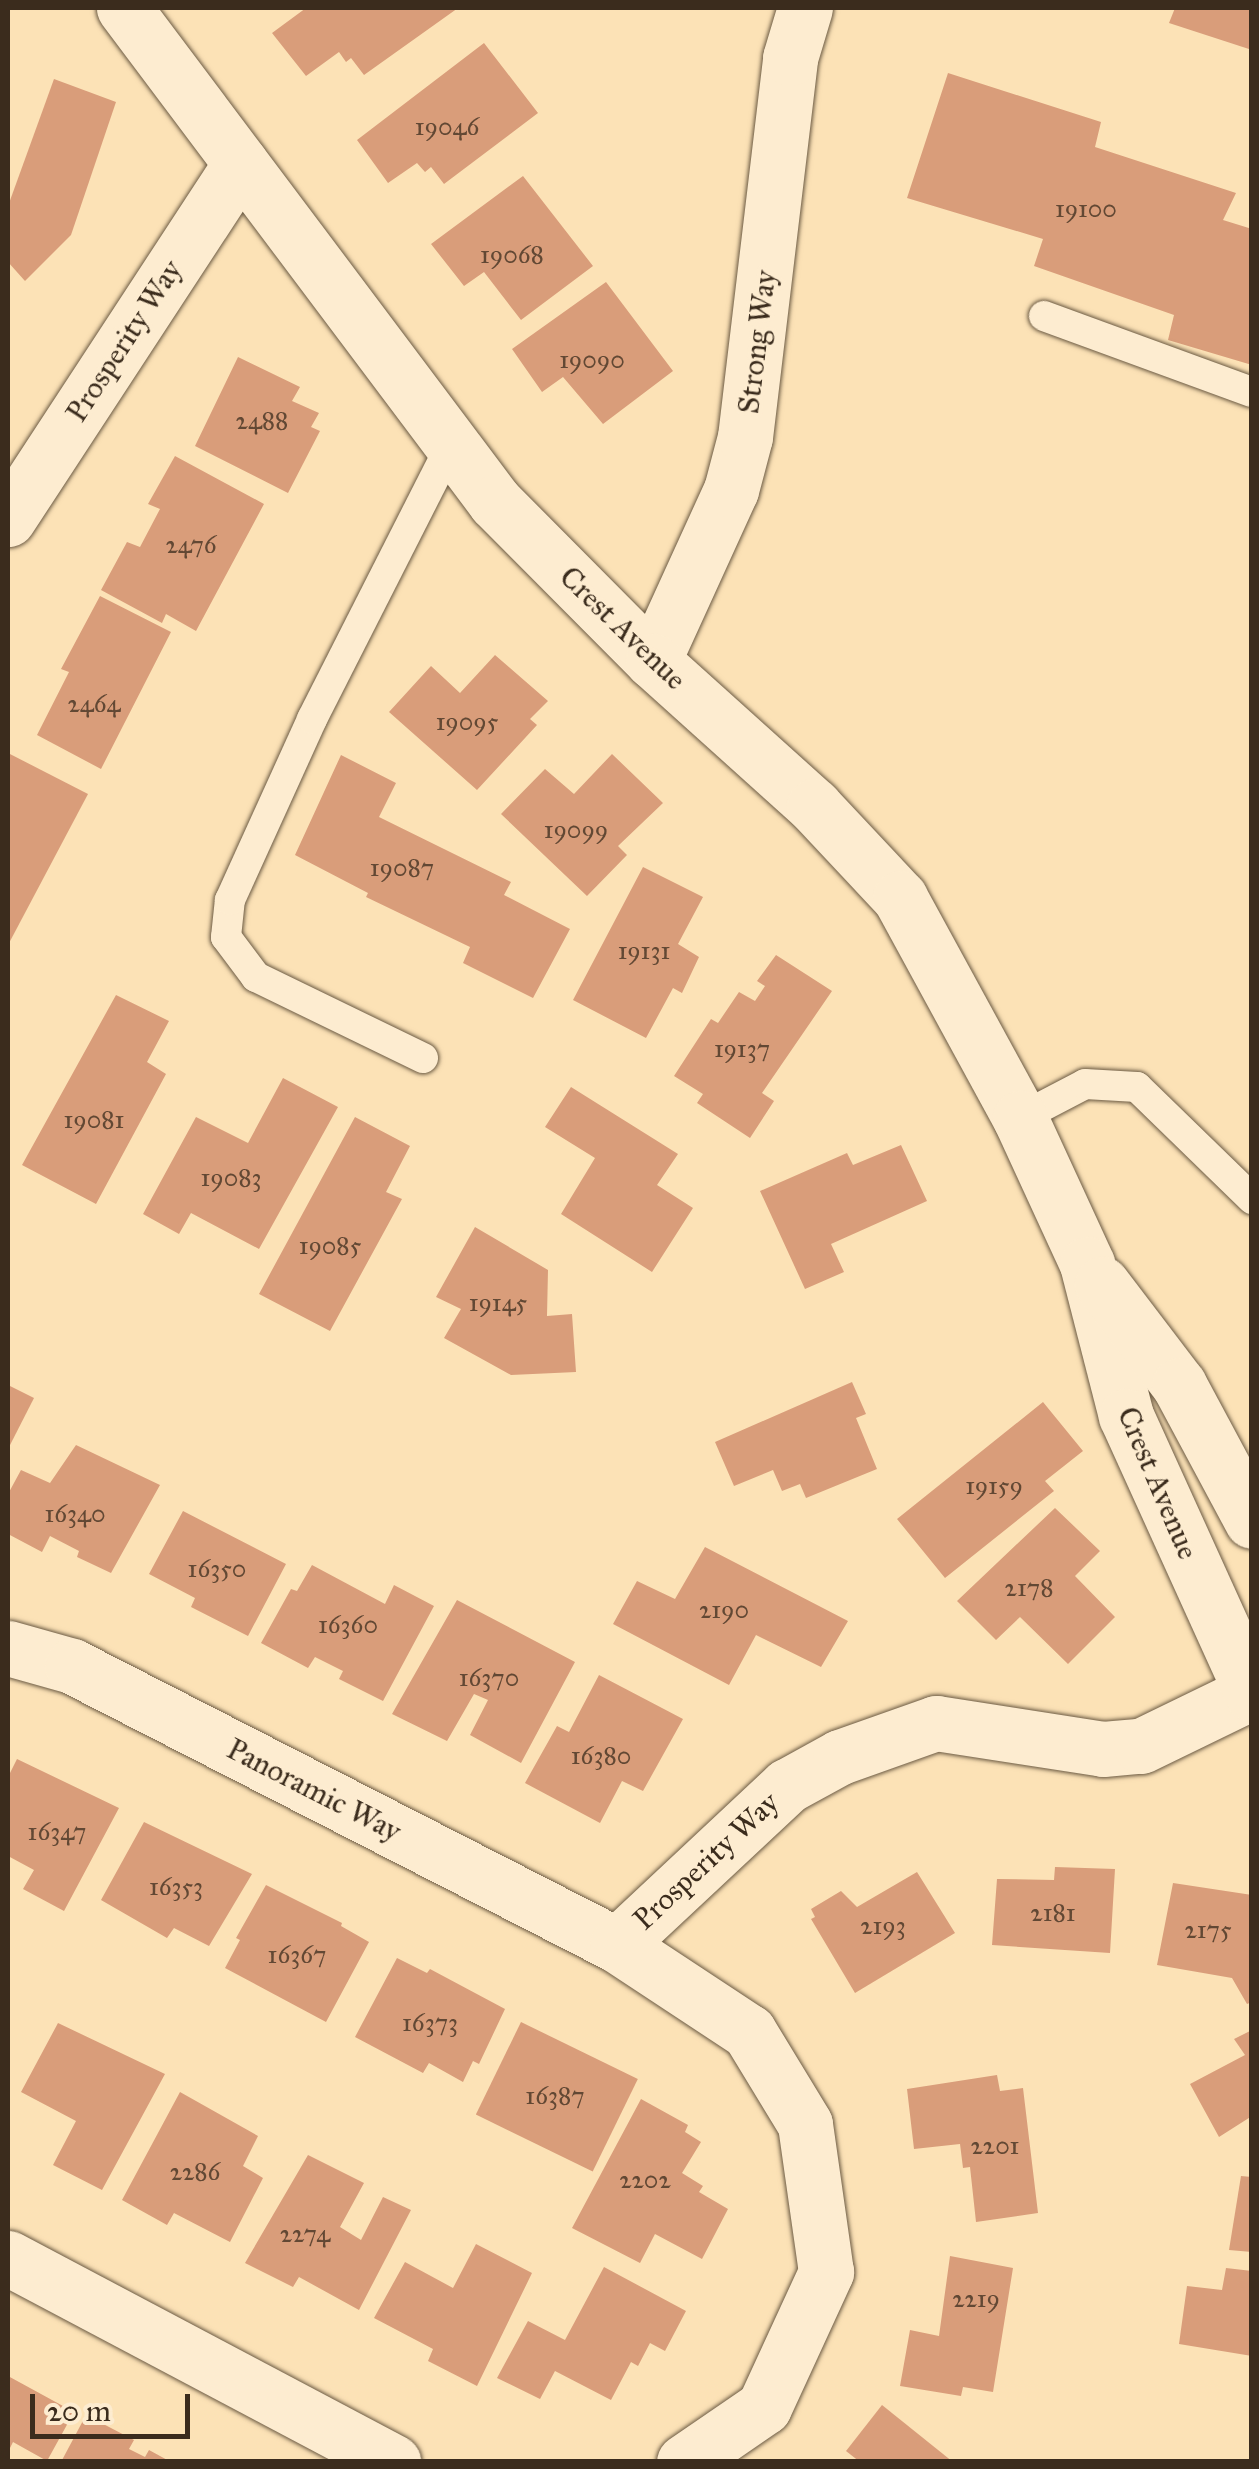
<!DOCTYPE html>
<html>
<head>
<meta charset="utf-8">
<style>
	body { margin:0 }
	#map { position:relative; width:1259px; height:2469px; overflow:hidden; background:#fce2b6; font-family:"IM FELL Great Primer",serif }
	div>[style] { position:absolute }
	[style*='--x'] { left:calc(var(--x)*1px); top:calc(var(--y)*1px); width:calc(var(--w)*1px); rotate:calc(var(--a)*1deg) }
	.building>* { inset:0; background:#d99d7a; transform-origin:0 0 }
	.roads { filter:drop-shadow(0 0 2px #6b5a43) drop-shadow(0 0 2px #6b5a43) }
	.lane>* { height:30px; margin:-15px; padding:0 15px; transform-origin:15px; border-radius:15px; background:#fdecd0 }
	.street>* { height:55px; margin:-27.5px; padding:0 27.5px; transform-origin:27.5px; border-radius:27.5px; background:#fdecd0 }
	.secondary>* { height:55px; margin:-27.5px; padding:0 27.5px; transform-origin:27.5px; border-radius:27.5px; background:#fdecd0 }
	span { translate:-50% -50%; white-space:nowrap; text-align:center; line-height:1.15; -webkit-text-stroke:8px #fdecd0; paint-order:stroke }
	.number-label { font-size:25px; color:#624834 }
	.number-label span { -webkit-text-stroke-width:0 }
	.street-label { font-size:30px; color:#3b2c1d }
	.frame { position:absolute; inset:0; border:10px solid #3b2c1d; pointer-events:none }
	.scale { position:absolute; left:30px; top:2394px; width:160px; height:45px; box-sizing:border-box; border:5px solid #3b2c1d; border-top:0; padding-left:12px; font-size:30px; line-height:35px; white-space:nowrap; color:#3b2c1d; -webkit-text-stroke:8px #fdecd0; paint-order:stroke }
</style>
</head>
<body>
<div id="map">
	<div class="building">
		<div style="clip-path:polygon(306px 8px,458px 8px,364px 75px,351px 58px,346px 62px,339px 52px,306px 76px,272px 33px)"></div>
		<div style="clip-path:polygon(1175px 8px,1252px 8px,1252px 50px,1169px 23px)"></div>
		<div style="clip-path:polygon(484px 43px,538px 113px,444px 184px,431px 167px,425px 172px,417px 163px,388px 183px,357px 140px)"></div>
		<div style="clip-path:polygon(948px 73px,1101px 122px,1095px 147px,1236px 193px,1223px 220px,1252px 229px,1252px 365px,1168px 340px,1174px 315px,1034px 266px,1043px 239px,907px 198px)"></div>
		<div style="clip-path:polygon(54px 79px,116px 102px,71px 235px,25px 281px,8px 262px,8px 206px)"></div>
		<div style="clip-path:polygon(523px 176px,593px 266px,521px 320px,484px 272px,464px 286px,431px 244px)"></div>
		<div style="clip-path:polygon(606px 282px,673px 371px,603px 424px,563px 377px,542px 392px,512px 349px)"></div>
		<div style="clip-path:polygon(238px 357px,300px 387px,292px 401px,319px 413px,311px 427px,320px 431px,288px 493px,195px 446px)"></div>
		<div style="clip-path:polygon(175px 456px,264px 504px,196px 631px,166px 614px,162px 623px,101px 590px,127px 542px,140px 547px,160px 509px,148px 504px)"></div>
		<div style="clip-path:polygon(100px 596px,171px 632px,101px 769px,37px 735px,69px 672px,61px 669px)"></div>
		<div style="clip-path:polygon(495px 655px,548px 701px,530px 719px,537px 725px,477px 790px,389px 712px,431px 666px,460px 693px)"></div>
		<div style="clip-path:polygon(8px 753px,88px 794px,8px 945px)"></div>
		<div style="clip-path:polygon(612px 754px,663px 803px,618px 846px,627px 855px,587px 896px,501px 814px,545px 769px,574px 794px)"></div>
		<div style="clip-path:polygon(341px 755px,396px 783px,379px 817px,511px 882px,504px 895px,570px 929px,533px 998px,463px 963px,470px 947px,366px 897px,368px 893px,295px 855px)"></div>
		<div style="clip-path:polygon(643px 867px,703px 897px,678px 944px,699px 957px,682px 993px,673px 988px,646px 1038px,573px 1000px)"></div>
		<div style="clip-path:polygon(776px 955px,832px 991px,762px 1093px,774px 1101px,750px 1138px,697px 1103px,703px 1094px,674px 1076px,711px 1019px,718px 1023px,739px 992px,755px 1001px,765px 986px,757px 981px)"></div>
		<div style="clip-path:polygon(116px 995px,169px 1021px,147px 1062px,166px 1074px,96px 1204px,22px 1165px)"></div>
		<div style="clip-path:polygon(283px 1078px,338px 1107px,259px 1249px,191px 1213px,179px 1234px,143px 1214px,196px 1117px,248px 1143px)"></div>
		<div style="clip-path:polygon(571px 1087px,678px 1154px,657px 1185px,693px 1208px,652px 1272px,561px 1214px,595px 1158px,545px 1127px)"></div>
		<div style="clip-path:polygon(355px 1117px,410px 1146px,386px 1192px,402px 1199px,330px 1331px,259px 1294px)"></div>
		<div style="clip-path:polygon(901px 1145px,927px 1201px,831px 1244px,844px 1272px,805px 1289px,760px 1191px,847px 1153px,853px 1165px)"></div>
		<div style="clip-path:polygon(475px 1227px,548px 1270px,547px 1316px,572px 1314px,576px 1372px,511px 1375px,444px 1338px,461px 1309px,436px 1297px)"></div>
		<div style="clip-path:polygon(852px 1382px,866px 1414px,856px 1418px,877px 1469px,806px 1498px,800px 1484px,782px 1491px,773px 1470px,734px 1486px,715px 1442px)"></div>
		<div style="clip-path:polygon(8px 1385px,34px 1398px,8px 1449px)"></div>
		<div style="clip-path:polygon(1043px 1402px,1083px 1451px,1045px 1481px,1054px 1491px,945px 1578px,897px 1519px)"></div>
		<div style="clip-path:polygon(76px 1445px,160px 1485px,111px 1573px,77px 1557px,79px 1551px,50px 1536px,42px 1552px,8px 1534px,8px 1494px,21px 1470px,50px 1483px)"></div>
		<div style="clip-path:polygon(1055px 1508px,1100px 1551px,1075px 1576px,1115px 1617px,1068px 1664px,1020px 1617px,996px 1640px,957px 1601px)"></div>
		<div style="clip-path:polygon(183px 1511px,286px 1564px,248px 1636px,191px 1607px,195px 1598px,149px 1574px)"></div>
		<div style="clip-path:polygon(705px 1547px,848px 1621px,821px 1667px,756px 1635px,729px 1685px,613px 1624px,637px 1581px,675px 1599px)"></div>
		<div style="clip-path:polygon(312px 1565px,385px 1604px,394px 1585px,434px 1606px,383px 1701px,339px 1679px,343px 1671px,315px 1657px,308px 1668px,261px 1643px,291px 1589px,297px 1591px)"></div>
		<div style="clip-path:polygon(457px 1600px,575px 1662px,521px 1763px,470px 1735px,488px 1700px,474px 1694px,447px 1741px,392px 1714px)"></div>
		<div style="clip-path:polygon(599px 1675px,683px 1719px,643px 1791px,622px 1781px,600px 1823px,525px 1783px,557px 1726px,569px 1732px)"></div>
		<div style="clip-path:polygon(17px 1759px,119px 1808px,64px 1911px,23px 1889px,34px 1870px,8px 1856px,8px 1777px)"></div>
		<div style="clip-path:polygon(144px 1822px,252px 1874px,209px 1946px,174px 1928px,167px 1938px,101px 1900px)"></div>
		<div style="clip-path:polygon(1055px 1867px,1115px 1869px,1110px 1953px,992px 1945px,997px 1879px,1054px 1880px)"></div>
		<div style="clip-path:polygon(917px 1872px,955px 1933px,855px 1993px,811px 1919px,815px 1917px,811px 1909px,841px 1891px,857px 1907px)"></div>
		<div style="clip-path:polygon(1173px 1883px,1252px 1895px,1252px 2002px,1247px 2004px,1232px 1978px,1157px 1965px)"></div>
		<div style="clip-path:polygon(266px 1885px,342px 1923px,341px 1926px,369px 1942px,326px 2022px,225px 1968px,240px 1940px,236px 1938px)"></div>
		<div style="clip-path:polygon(397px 1958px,427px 1973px,430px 1969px,505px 2009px,479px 2064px,473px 2061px,463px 2082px,429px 2063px,423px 2073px,355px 2037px)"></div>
		<div style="left:521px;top:2022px;width:130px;height:103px;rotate:26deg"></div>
		<div style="clip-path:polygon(58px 2023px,165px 2074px,102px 2190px,53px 2165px,76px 2121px,21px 2092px)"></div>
		<div style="clip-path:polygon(1252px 2030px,1252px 2116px,1219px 2137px,1190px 2084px,1245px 2055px,1234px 2039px)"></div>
		<div style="clip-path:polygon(997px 2075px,1000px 2091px,1023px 2088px,1038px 2213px,976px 2222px,970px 2167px,963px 2168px,960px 2144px,914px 2149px,907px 2089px)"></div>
		<div style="clip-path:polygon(180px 2092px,258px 2136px,243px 2166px,263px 2178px,230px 2242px,174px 2213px,167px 2225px,122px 2200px)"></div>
		<div style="clip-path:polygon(641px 2099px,688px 2125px,685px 2132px,701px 2142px,682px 2173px,703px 2186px,699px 2192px,728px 2209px,702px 2259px,655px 2234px,640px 2263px,572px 2228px)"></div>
		<div style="clip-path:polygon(308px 2155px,364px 2183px,340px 2227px,361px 2240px,383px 2197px,411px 2210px,359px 2310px,299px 2277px,293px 2287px,245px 2263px)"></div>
		<div style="clip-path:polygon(1241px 2176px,1252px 2177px,1252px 2252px,1229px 2250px)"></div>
		<div style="clip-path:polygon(476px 2244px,532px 2273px,477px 2386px,428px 2361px,433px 2349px,374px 2318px,405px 2262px,453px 2288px)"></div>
		<div style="clip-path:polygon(950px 2256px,1013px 2268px,993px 2392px,963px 2387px,961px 2396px,900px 2386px,910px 2330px,939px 2336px)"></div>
		<div style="clip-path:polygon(604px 2267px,686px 2311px,665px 2351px,650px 2343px,638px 2366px,631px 2362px,611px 2400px,555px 2371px,540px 2399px,497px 2378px,528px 2321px,565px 2340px)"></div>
		<div style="clip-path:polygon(1226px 2268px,1252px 2271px,1252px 2356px,1179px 2344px,1187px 2286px,1222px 2290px)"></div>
		<div style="clip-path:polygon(8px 2376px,74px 2412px,47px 2461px,13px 2442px,8px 2452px)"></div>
		<div style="clip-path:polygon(882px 2405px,953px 2462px,860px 2462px,846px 2451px)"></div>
		<div style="clip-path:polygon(86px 2415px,134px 2440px,129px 2449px,145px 2457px,149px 2450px,171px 2462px,61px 2462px)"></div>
	</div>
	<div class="roads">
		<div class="lane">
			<div style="--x:1044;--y:316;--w:221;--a:20.1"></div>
			<div style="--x:423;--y:1058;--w:186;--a:-154.1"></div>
			<div style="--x:256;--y:977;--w:50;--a:-126.9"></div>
			<div style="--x:226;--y:937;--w:37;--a:-84"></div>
			<div style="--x:230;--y:900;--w:199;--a:-65.6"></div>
			<div style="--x:312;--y:719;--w:307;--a:-63.1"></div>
			<div style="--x:1020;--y:1118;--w:73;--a:-27.6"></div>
			<div style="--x:1085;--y:1084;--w:52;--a:3.3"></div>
			<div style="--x:1137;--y:1087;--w:161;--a:44.2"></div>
		</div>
		<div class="street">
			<div style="--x:8;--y:519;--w:425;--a:-56.8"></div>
			<div style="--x:653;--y:661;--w:188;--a:-65.5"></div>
			<div style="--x:731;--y:490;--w:55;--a:-75.2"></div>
			<div style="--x:745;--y:437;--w:382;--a:-83.2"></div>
			<div style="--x:790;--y:58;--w:52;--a:-73.3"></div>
			<div style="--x:8;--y:1648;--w:66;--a:15.7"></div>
			<div style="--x:72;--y:1666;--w:612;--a:27.11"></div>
			<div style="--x:8;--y:2258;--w:436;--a:27.9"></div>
			<div style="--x:684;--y:2462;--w:97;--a:-34.5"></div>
			<div style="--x:764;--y:2407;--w:149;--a:-65.3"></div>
			<div style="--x:826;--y:2272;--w:149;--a:-98.1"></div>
			<div style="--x:805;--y:2124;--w:108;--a:-121.3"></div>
			<div style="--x:749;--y:2032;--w:158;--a:-146.6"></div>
			<div style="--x:617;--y:1945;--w:233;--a:-43.1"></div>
			<div style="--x:787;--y:1786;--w:60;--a:-28.7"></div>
			<div style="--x:840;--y:1757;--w:102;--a:-19.5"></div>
			<div style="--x:936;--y:1723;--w:169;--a:8.8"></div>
			<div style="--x:1103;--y:1749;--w:38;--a:-5"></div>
			<div style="--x:1141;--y:1746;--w:123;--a:-25.9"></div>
		</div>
		<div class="secondary">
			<div style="--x:124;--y:8;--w:618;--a:53.09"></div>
			<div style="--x:495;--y:502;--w:224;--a:45.2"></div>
			<div style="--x:653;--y:661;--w:217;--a:42"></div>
			<div style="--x:814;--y:806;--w:126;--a:46.9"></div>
			<div style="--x:900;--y:898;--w:251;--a:61.4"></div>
			<div style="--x:1020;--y:1118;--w:161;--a:65.3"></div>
			<div style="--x:1087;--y:1264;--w:157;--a:75.6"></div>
			<div style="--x:1126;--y:1416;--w:305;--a:65.6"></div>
			<div style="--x:1102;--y:1284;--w:127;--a:52.7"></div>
			<div style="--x:1179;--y:1385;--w:154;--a:61.8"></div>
		</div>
	</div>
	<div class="number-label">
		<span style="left:447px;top:127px">19046</span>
		<span style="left:1086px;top:209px">19100</span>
		<span style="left:512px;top:255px">19068</span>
		<span style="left:592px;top:360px">19090</span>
		<span style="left:262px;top:421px">2488</span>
		<span style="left:191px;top:545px">2476</span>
		<span style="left:94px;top:704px">2464</span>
		<span style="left:467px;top:722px">19095</span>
		<span style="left:576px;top:830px">19099</span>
		<span style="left:402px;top:868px">19087</span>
		<span style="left:644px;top:951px">19131</span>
		<span style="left:742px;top:1049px">19137</span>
		<span style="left:94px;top:1120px">19081</span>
		<span style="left:231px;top:1178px">19083</span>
		<span style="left:330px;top:1246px">19085</span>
		<span style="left:498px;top:1303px">19145</span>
		<span style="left:994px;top:1486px">19159</span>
		<span style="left:75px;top:1514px">16340</span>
		<span style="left:217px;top:1569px">16350</span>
		<span style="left:1029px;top:1588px">2178</span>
		<span style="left:724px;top:1610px">2190</span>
		<span style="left:348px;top:1625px">16360</span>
		<span style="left:489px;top:1678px">16370</span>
		<span style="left:601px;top:1756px">16380</span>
		<span style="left:57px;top:1832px">16347</span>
		<span style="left:176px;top:1887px">16353</span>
		<span style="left:1053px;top:1913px">2181</span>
		<span style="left:883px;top:1926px">2193</span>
		<span style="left:1208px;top:1930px">2175</span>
		<span style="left:297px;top:1955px">16367</span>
		<span style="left:430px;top:2023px">16373</span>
		<span style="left:555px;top:2096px">16387</span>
		<span style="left:995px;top:2146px">2201</span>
		<span style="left:195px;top:2172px">2286</span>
		<span style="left:645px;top:2180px">2202</span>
		<span style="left:305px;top:2234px">2274</span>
		<span style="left:976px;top:2299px">2219</span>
	</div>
	<div class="street-label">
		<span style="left:124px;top:341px;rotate:-57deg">Prosperity Way</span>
		<span style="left:757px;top:342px;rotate:-83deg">Strong Way</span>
		<span style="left:623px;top:628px;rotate:44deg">Crest Avenue</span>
		<span style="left:1158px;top:1483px;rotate:67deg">Crest Avenue</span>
		<span style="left:314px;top:1790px;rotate:27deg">Panoramic Way</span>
		<span style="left:706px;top:1861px;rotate:-43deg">Prosperity Way</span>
	</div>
	<div class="frame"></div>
	<div class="scale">20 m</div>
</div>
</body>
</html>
